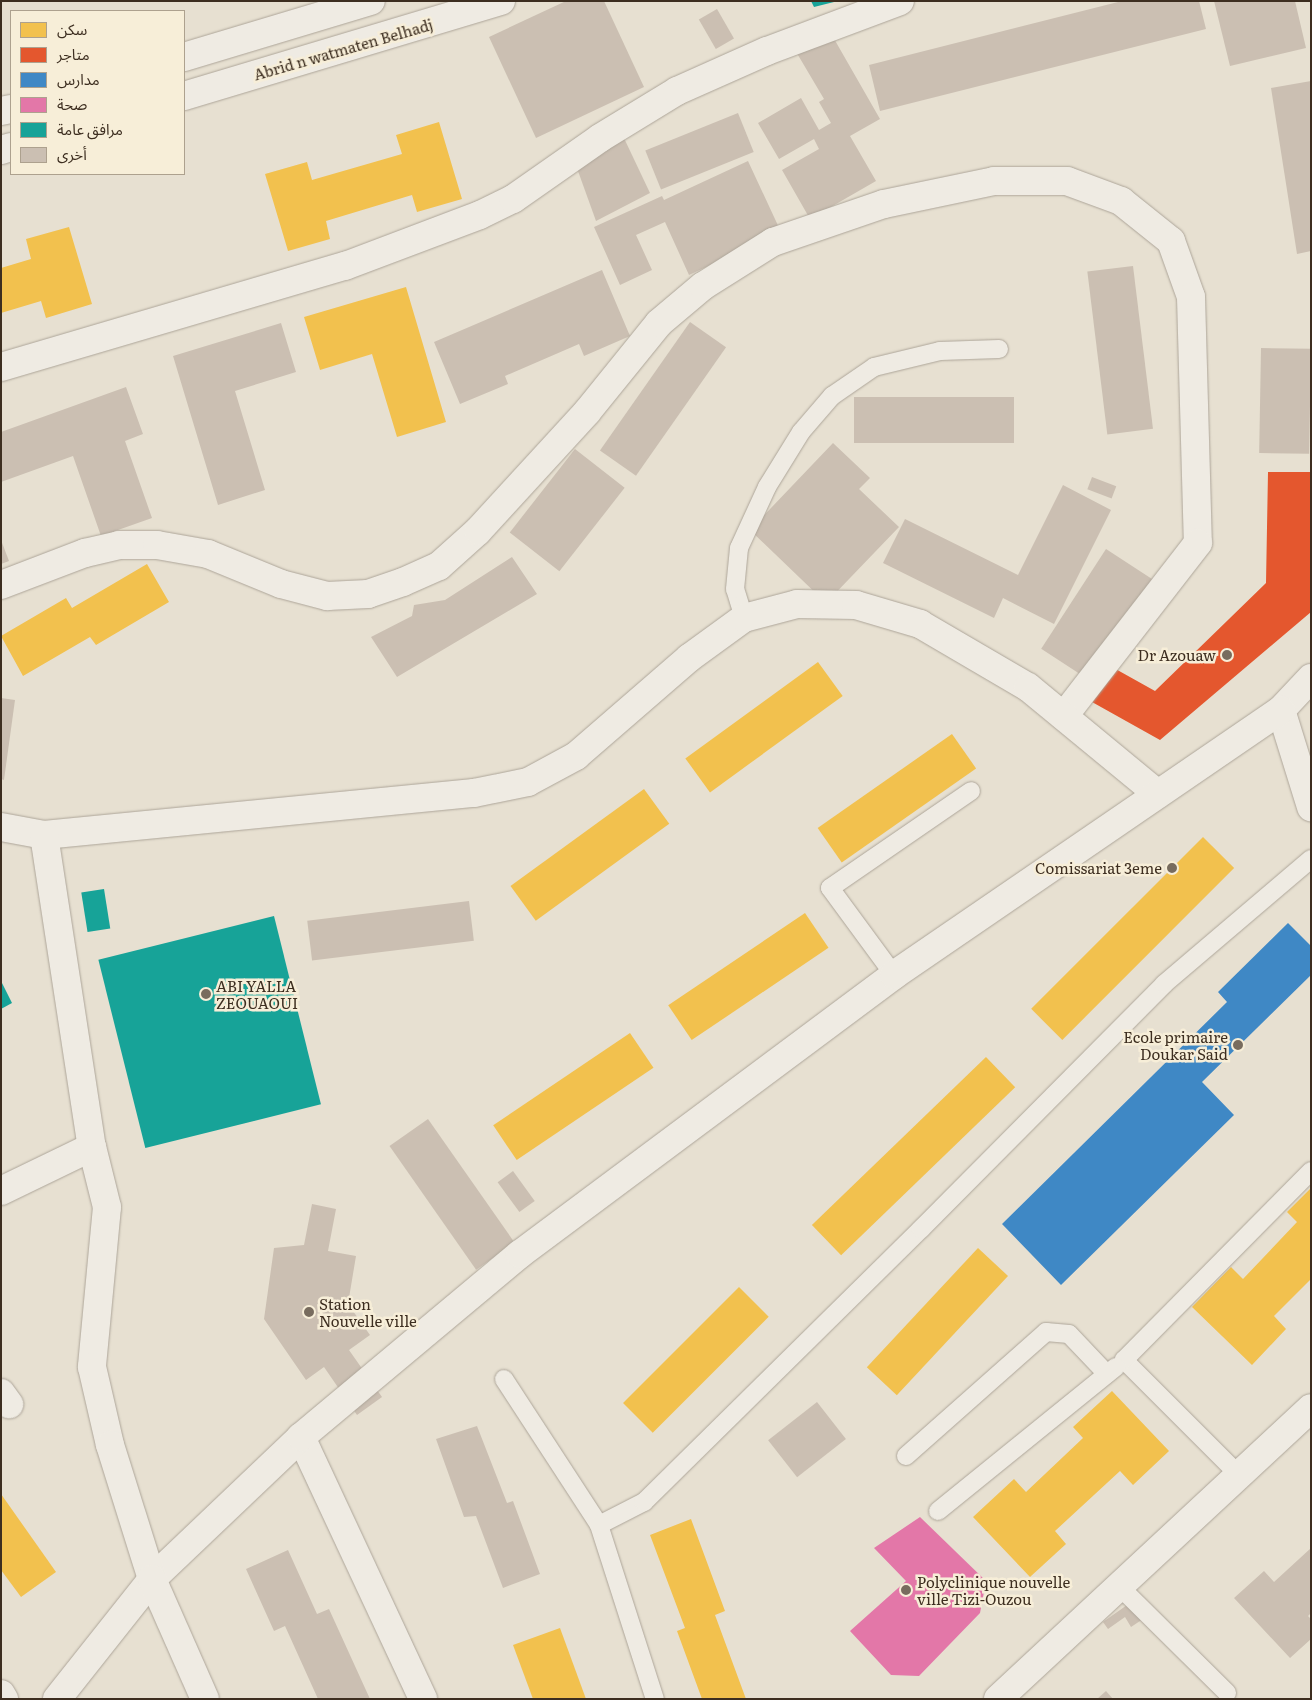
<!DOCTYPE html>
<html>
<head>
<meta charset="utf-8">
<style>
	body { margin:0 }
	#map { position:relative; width:1312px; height:1700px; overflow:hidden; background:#e7e0d1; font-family:Literata,"Noto Sans Arabic",serif }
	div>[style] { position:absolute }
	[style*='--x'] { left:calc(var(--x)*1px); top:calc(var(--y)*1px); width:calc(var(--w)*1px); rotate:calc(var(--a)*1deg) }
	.homes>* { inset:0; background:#f2c14e; transform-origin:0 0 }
	.shops>* { inset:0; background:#e4572e }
	.schools>* { inset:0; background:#3f88c5 }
	.health>* { inset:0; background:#e377a8 }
	.public>* { inset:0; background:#17a398; transform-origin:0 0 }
	.building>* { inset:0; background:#cbbfb2; transform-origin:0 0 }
	.roads { filter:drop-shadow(0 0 1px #ada599) drop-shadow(0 0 1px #ada599) }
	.service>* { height:18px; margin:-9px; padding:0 9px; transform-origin:9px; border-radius:9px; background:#efebe3 }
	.minor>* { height:28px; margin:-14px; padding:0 14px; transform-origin:14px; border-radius:14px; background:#efebe3 }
	.tertiary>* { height:28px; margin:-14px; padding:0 14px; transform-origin:14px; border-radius:14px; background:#efebe3 }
	.secondary>* { height:28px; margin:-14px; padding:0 14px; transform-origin:14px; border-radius:14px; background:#efebe3 }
	.dots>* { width:14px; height:14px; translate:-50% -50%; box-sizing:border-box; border:2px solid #f7eed8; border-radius:50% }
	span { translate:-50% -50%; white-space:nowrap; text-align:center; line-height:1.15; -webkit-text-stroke:5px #f7eed8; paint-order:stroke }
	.street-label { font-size:15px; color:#3d2e20 }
	.poi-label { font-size:15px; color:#3d2e20 }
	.right { translate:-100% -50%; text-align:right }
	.left { translate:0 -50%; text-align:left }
	.frame { position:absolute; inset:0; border:2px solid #3d2e20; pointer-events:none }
	.legend { position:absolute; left:10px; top:10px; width:175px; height:165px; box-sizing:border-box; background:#f7eed8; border:1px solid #ada18e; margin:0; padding:6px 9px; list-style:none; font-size:15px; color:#3d2e20 }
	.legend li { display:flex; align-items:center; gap:10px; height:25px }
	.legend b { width:25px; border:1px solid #ada18e }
</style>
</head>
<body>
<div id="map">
	<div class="homes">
		<div style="clip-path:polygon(439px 122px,462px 199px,417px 212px,412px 195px,326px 221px,330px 239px,288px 251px,265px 174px,307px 162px,312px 180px,402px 154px,396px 135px)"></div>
		<div style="clip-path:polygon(69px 227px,92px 304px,46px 318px,41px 301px,1px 313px,1px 268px,31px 259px,26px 239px)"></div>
		<div style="clip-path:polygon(406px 287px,446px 422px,397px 437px,372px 354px,320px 370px,304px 317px)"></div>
		<div style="clip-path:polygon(147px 564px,169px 602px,96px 645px,90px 637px,23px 676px,1px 636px,66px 598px,72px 608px)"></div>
		<div style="left:818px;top:662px;width:42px;height:164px;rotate:54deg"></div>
		<div style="left:952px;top:734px;width:42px;height:164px;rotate:55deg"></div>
		<div style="left:644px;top:789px;width:43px;height:165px;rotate:54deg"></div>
		<div style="left:1203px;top:837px;width:44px;height:243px;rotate:45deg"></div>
		<div style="left:805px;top:913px;width:42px;height:165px;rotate:56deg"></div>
		<div style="left:630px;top:1033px;width:42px;height:165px;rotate:56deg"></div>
		<div style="left:986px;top:1057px;width:42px;height:242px;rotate:46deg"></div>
		<div style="clip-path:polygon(1311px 1188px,1311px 1279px,1274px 1316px,1286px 1329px,1252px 1365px,1192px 1307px,1231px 1267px,1243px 1279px,1297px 1222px,1287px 1212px)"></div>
		<div style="left:978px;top:1248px;width:41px;height:163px;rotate:43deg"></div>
		<div style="left:739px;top:1287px;width:42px;height:164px;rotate:45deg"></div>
		<div style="clip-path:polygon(1112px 1391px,1169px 1451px,1133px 1485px,1120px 1471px,1055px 1531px,1066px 1544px,1030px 1577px,973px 1517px,1014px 1479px,1026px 1492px,1083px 1438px,1073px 1427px)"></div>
		<div style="clip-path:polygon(1px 1494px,56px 1572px,21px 1597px,1px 1570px)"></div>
		<div style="clip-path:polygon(691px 1519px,725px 1611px,715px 1615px,746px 1699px,702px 1699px,677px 1631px,685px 1628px,650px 1535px)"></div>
		<div style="clip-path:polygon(560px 1628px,586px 1699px,533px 1699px,513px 1645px)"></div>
	</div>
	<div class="shops">
		<div style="clip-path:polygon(1268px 472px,1311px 472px,1311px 612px,1160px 740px,1092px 702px,1112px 667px,1155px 691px,1266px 583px)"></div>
	</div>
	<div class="schools">
		<div style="clip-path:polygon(1288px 923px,1311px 946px,1311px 975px,1202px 1082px,1234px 1115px,1061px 1285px,1002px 1224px,1227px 1002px,1218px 992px)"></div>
	</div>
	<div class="health">
		<div style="clip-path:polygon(920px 1517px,986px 1581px,980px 1613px,919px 1676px,891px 1675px,850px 1631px,906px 1581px,874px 1548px)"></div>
	</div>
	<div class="public">
		<div style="clip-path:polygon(811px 1px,834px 1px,834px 2px,814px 7px)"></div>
		<div style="left:104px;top:889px;width:40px;height:23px;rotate:81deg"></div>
		<div style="left:274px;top:916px;width:194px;height:181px;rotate:76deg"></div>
		<div style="clip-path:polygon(1px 981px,12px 1003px,1px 1009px)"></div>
	</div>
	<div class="building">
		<div style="clip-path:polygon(566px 1px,604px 1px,644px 87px,536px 138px,489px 37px)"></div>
		<div style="clip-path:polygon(1122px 1px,1199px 1px,1206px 29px,880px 111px,869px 65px)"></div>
		<div style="clip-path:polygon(1214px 1px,1295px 1px,1306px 48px,1230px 66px)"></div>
		<div style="left:717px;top:9px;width:34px;height:21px;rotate:60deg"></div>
		<div style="clip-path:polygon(829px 30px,880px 119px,850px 136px,876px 181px,810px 219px,782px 170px,819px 149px,814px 139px,779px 159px,758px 123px,801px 98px,819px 130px,831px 123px,819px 102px,824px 99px,795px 50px)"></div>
		<div style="clip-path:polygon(1311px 81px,1311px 251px,1297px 254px,1271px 88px)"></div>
		<div style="left:738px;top:113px;width:42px;height:100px;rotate:68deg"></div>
		<div style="clip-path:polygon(623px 136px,650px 193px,596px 221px,574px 160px)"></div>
		<div style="clip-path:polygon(748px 161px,781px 232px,689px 275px,665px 222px,636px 235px,652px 270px,620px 285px,594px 227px,662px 196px,664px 200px)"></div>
		<div style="left:1133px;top:266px;width:164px;height:46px;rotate:83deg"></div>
		<div style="clip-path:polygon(602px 270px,630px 336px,584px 356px,579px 344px,505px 376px,508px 384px,460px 404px,434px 342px)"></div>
		<div style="left:690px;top:322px;width:44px;height:157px;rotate:35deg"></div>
		<div style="clip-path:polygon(281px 323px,296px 372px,235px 391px,265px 490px,218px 505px,173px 356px)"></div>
		<div style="left:1261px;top:348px;width:50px;height:105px;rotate:1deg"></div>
		<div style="clip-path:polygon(126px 387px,143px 434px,125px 441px,152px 518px,101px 536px,73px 456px,1px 482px,1px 432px)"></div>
		<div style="left:854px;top:397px;width:160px;height:46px"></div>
		<div style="clip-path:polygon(833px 443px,870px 478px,859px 489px,899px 527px,826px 603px,750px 530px)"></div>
		<div style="left:575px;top:449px;width:63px;height:106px;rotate:38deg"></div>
		<div style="left:1092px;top:477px;width:26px;height:13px;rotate:21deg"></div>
		<div style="clip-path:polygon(1063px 485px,1111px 510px,1054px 624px,1003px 598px,994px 618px,883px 563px,905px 519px,1018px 575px)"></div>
		<div style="clip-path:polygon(1px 540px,9px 561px,1px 564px)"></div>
		<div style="left:1106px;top:549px;width:59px;height:119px;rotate:33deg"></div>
		<div style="clip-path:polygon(512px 557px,537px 594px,397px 677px,371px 637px,412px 616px,414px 605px,445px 600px)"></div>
		<div style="clip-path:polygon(1px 698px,15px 700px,4px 780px,1px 779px)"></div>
		<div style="left:469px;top:901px;width:40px;height:163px;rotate:83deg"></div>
		<div style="left:428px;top:1119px;width:151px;height:47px;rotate:55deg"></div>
		<div style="left:513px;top:1171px;width:37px;height:19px;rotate:54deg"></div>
		<div style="clip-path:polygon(312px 1204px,336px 1209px,328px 1251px,356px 1256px,348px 1304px,370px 1335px,349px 1350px,382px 1397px,357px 1415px,324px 1367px,306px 1380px,264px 1319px,274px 1248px,304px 1245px)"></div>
		<div style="left:817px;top:1402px;width:47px;height:62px;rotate:52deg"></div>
		<div style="clip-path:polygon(477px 1426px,507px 1503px,513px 1501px,540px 1574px,503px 1588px,476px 1516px,464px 1517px,436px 1439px)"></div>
		<div style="clip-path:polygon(1311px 1548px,1311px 1613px,1308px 1616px,1311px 1619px,1311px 1639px,1290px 1658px,1234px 1598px,1264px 1571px,1274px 1582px)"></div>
		<div style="clip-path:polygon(288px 1550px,317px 1614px,329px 1609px,370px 1699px,318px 1699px,285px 1626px,274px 1631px,246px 1569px)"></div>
		<div style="clip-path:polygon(1137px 1598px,1149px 1615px,1131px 1627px,1125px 1617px,1108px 1629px,1103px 1622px)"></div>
		<div style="clip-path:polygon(1106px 1691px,1113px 1699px,1097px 1699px)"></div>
	</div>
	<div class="roads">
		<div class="service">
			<div style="--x:744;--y:618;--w:30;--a:-107"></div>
			<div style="--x:735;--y:589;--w:41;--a:-84.4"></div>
			<div style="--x:739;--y:548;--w:67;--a:-65.3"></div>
			<div style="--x:767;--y:487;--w:65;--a:-58.3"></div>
			<div style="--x:801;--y:432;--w:48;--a:-49.3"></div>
			<div style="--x:832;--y:396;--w:51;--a:-34.6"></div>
			<div style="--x:874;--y:367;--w:68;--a:-13.6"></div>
			<div style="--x:940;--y:351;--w:59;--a:-1.9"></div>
			<div style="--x:894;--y:975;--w:108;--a:-126.3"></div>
			<div style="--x:830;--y:888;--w:171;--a:-34.5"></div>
			<div style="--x:504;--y:1379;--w:174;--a:56.9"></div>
			<div style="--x:599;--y:1525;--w:183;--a:72.2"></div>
			<div style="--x:906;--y:1456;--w:187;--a:-41.5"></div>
			<div style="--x:1046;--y:1332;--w:23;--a:5"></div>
			<div style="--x:1069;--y:1334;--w:55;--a:46.5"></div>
			<div style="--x:1239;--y:1475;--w:163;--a:-135"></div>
			<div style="--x:1124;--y:1360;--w:266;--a:-45.3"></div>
			<div style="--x:938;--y:1511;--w:229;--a:-39"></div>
			<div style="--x:599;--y:1525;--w:51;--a:-27.1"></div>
			<div style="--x:644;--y:1502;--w:389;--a:-44.6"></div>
			<div style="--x:921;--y:1229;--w:345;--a:-45.2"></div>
			<div style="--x:1164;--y:984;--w:193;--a:-40.4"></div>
			<div style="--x:1119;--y:1586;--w:152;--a:44.7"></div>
		</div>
		<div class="minor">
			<div style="--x:1;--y:367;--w:359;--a:-16.4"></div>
			<div style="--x:345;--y:266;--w:144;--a:-20.7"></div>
			<div style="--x:480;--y:215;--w:37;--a:-26"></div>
			<div style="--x:513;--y:199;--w:106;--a:-35"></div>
			<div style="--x:600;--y:138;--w:90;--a:-31.4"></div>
			<div style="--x:677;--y:91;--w:98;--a:-24"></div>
			<div style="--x:767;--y:51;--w:142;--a:-20.6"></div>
			<div style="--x:1;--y:585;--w:90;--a:-20.9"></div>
			<div style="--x:85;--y:553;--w:35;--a:-13"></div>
			<div style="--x:119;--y:545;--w:38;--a:0"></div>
			<div style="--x:157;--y:545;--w:52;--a:10"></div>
			<div style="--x:208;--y:554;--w:79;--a:22.3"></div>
			<div style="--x:281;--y:584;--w:48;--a:14.6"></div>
			<div style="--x:327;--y:596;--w:41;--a:-2.8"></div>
			<div style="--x:368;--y:594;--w:37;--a:-19"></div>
			<div style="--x:403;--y:582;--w:39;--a:-24"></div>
			<div style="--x:439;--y:566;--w:52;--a:-41.9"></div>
			<div style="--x:478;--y:531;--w:161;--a:-47.5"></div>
			<div style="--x:587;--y:412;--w:114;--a:-51"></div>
			<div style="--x:659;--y:323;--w:57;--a:-40.1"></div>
			<div style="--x:703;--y:286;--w:83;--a:-32.2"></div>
			<div style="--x:773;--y:242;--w:117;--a:-18.9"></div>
			<div style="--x:884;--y:204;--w:112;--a:-11.8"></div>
			<div style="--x:994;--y:181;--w:73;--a:0"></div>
			<div style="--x:1067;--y:181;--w:58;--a:20.3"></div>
			<div style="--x:1121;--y:201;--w:64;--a:38.7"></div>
			<div style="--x:1171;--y:241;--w:59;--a:70.3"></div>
			<div style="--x:1191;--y:297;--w:246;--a:88.4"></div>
			<div style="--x:1198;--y:543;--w:219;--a:127.8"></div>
			<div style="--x:1311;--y:678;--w:44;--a:133.2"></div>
			<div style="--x:1281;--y:710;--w:102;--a:72.8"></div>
			<div style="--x:44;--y:835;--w:432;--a:-5.6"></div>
			<div style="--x:474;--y:793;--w:55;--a:-11.5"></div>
			<div style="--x:528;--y:782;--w:55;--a:-28.4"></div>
			<div style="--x:576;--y:756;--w:150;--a:-40.9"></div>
			<div style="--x:689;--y:658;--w:68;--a:-36"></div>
			<div style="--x:744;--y:618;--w:55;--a:-14.8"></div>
			<div style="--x:797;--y:604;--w:59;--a:1"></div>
			<div style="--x:856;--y:605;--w:67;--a:16.5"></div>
			<div style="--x:920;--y:624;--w:125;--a:30.3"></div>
			<div style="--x:1028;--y:687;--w:168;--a:39.5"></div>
			<div style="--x:1;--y:1191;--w:101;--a:-25.8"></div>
			<div style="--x:1;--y:1393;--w:14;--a:54"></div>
			<div style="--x:301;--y:1437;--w:289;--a:65"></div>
			<div style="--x:1;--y:1694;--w:6;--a:59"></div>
			<div style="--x:57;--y:1699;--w:153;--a:-51.6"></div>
			<div style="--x:152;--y:1579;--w:206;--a:-43.6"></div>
			<div style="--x:301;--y:1437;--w:285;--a:-39.9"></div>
			<div style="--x:520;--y:1254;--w:467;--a:-36.7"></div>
			<div style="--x:894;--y:975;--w:469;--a:-34.4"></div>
			<div style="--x:998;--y:1699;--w:427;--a:-42.9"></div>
		</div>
		<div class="tertiary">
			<div style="--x:1;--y:827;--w:44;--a:10.5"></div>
			<div style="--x:44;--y:835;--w:316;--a:81.3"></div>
			<div style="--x:92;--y:1147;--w:62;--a:76"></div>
			<div style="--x:107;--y:1207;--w:161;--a:95.4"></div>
			<div style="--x:92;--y:1367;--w:80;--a:77"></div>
			<div style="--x:110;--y:1445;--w:140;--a:72.6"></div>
			<div style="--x:152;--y:1579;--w:131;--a:66.2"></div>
		</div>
		<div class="secondary">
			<div style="--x:184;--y:57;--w:195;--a:-16.7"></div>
			<div style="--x:184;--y:96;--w:331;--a:-16.7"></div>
			<div style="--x:1;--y:111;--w:10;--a:-11"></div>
			<div style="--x:1;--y:150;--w:10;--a:-17"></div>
		</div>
	</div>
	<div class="dots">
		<div style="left:1227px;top:655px;background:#786c5e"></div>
		<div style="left:1172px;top:868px;background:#786c5e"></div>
		<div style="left:206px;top:994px;background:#786c5e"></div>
		<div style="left:1238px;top:1045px;background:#786c5e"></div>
		<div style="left:309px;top:1312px;background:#786c5e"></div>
		<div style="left:906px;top:1590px;background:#786c5e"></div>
	</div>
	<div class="street-label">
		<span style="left:343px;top:49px;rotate:-16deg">Abrid n watmaten Belhadj</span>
	</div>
	<div class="poi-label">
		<span class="right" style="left:1216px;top:655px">Dr Azouaw</span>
		<span class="right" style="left:1162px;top:868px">Comissariat 3eme</span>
		<span class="left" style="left:216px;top:994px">ABI YALLA<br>ZEOUAOUI</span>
		<span class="right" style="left:1228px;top:1045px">Ecole primaire<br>Doukar Said</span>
		<span class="left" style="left:319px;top:1312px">Station<br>Nouvelle ville</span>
		<span class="left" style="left:917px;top:1590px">Polyclinique nouvelle<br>ville Tizi-Ouzou</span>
	</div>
	<div class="frame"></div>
	<ul class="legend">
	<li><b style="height:14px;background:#f2c14e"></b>سكن</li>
	<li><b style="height:14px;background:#e4572e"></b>متاجر</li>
	<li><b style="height:14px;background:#3f88c5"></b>مدارس</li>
	<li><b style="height:14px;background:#e377a8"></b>صحة</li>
	<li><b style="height:14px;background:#17a398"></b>مرافق عامة</li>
	<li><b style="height:14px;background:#cbbfb2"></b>أخرى</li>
	</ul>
</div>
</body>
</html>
